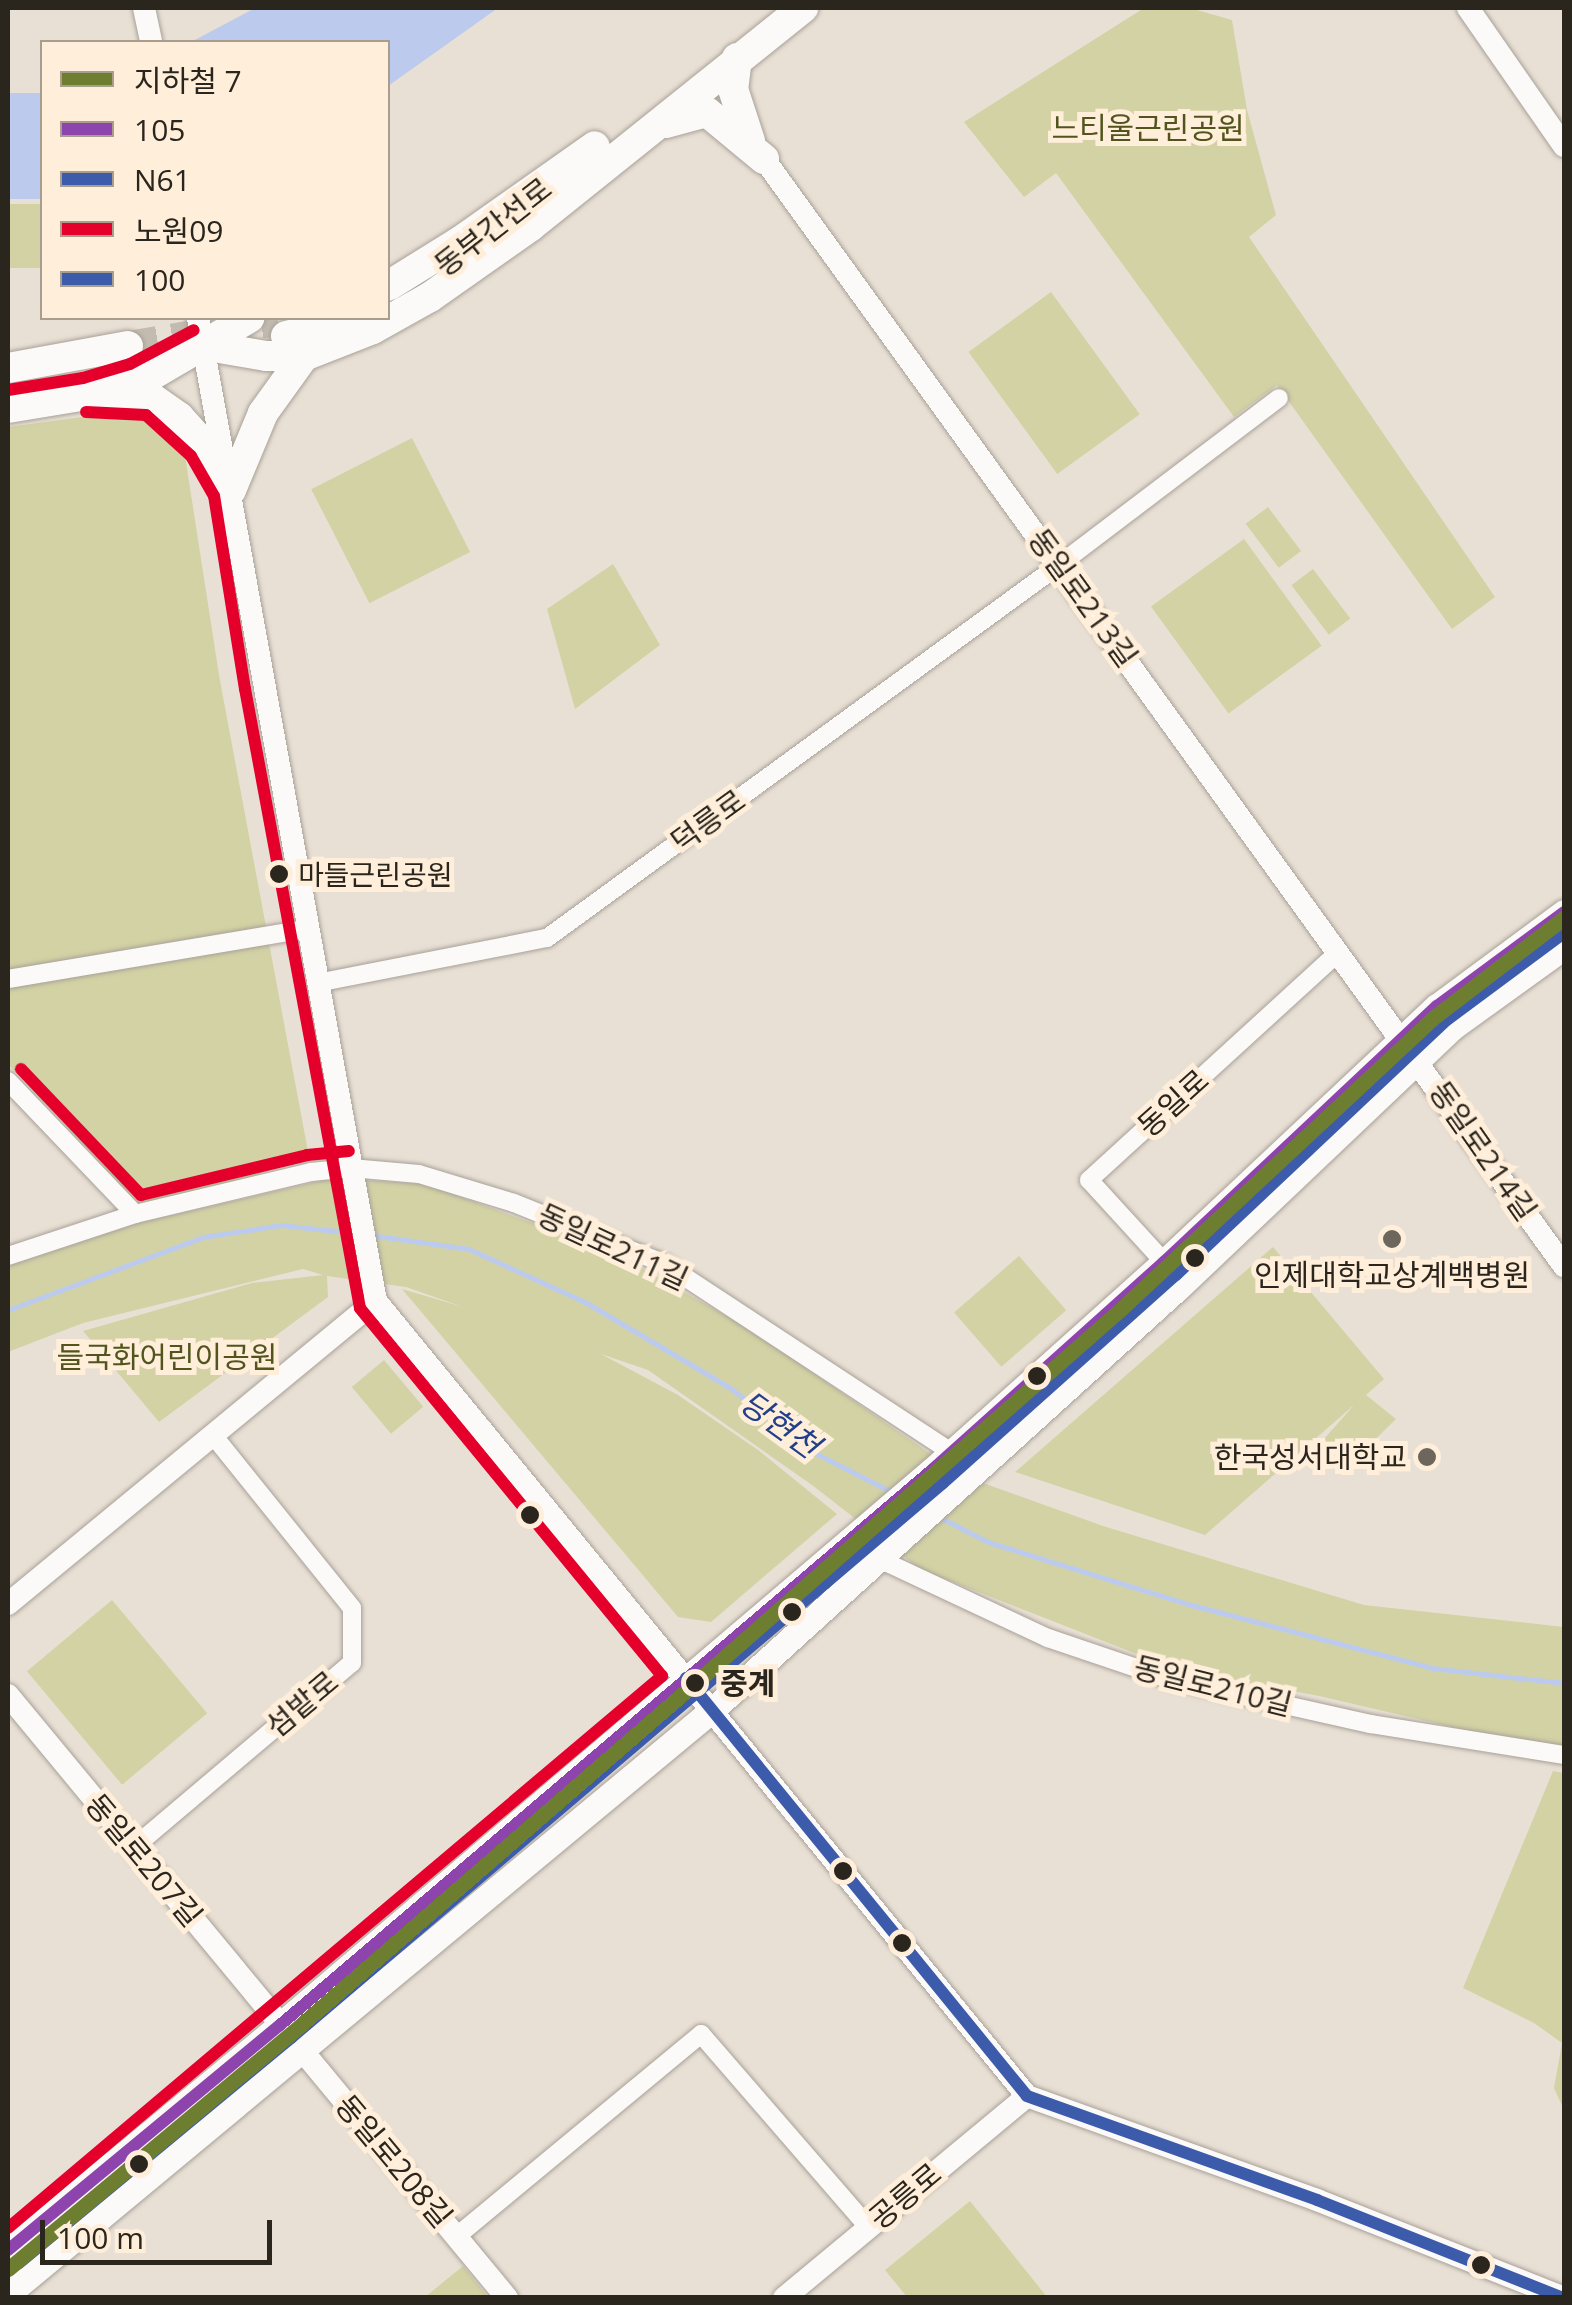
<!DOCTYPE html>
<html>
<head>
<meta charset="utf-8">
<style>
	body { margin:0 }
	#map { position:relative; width:1572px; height:2305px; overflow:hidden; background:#e9e0d5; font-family:"Open Sans","Noto Sans KR",sans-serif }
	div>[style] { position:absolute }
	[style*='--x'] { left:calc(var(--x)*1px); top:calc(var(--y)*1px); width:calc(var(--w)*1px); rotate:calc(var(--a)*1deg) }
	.green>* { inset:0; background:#d2d2a5; transform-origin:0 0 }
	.water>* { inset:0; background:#bccbed; transform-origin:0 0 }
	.stream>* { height:5px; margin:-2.5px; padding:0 2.5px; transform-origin:2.5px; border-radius:2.5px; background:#bccbed }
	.highway-tunnel>* { height:30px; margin-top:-15px; transform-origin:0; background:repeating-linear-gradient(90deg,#c3bbb0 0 30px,transparent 0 45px) }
	.roads { filter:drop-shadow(0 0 2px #a8a198) drop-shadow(0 0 2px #a8a198) }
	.street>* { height:18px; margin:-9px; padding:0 9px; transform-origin:9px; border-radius:9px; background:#fcfaf9 }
	.secondary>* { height:22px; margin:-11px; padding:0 11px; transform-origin:11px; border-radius:11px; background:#fcfaf9 }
	.primary>* { height:25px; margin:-12.5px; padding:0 12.5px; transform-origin:12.5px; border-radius:12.5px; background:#fcfaf9 }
	.highway>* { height:30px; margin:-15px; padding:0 15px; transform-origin:15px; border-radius:15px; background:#fcfaf9 }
	.bus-1>* { height:12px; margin:-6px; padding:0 6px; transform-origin:6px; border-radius:6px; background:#8e44ad }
	.bus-2>* { height:12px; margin:-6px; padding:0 6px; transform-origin:6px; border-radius:6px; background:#3d5bab }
	.bus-3>* { height:12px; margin:-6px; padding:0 6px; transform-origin:6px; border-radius:6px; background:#e4002b }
	.bus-4>* { height:12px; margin:-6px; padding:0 6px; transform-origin:6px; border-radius:6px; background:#3d5bab }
	.metro-1>* { height:15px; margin:-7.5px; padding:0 7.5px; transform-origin:7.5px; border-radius:7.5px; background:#6e7e31 }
	.dots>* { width:28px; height:28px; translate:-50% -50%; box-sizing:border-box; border:5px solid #feeeda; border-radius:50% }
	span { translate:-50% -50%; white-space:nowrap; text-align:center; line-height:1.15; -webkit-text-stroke:10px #feeeda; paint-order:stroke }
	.bus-label { font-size:28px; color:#2a251d }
	.left { translate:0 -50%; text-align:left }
	.park-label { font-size:30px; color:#51551d }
	.street-label { font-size:30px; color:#2a251d }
	.poi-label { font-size:30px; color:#2a251d }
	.right { translate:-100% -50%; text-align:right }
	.stop-label { font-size:30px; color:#2a251d; font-weight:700 }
	.water-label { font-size:32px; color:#223f8a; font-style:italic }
	.frame { position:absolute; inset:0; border:10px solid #2a251d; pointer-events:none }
	.legend { position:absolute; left:40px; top:40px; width:350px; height:280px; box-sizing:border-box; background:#feeeda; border:2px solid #a99e8e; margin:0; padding:12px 18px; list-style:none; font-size:30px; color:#2a251d }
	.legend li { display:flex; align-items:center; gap:20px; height:50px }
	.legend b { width:50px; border:2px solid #a99e8e }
	.scale { position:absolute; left:40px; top:2220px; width:232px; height:45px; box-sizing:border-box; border:5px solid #2a251d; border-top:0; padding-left:12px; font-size:30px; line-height:35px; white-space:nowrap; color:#2a251d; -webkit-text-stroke:8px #feeeda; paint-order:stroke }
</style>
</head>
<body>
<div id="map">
	<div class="green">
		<div style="clip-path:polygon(1144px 8px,1190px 8px,1232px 20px,1247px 110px,1276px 215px,1249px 237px,1495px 597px,1452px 629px,1277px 385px,1234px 417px,1056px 173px,1024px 197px,964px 122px)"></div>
		<div style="left:42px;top:204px;width:64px;height:34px;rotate:90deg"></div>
		<div style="left:1051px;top:292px;width:151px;height:102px;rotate:54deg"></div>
		<div style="clip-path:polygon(135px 410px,174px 435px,184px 449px,219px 675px,309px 1157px,146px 1212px,8px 1064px,8px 427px)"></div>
		<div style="left:412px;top:438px;width:128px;height:113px;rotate:63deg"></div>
		<div style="left:1268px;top:507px;width:55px;height:28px;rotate:53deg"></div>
		<div style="left:1244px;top:539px;width:132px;height:115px;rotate:54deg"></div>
		<div style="clip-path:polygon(613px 564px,660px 645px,575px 709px,547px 609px)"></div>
		<div style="left:1313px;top:569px;width:62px;height:27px;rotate:53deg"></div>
		<div style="clip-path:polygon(333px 1178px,425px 1184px,617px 1254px,751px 1330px,961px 1475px,1103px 1526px,1364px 1605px,1564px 1627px,1564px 1753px,1319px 1696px,1175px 1669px,920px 1569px,812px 1485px,648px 1370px,601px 1354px,678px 1395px,758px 1450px,837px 1514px,711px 1622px,678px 1617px,402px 1289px,463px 1307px,406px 1287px,327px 1276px,328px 1297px,159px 1422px,83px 1331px,252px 1283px,323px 1275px,303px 1269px,83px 1323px,8px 1352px,8px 1266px,138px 1223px)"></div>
		<div style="clip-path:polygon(1273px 1247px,1384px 1379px,1366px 1395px,1396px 1419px,1349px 1465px,1324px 1439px,1354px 1405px,1205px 1535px,1015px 1472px)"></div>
		<div style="left:1019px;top:1256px;width:72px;height:86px;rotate:49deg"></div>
		<div style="left:384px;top:1360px;width:61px;height:42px;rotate:50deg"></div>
		<div style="left:112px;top:1600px;width:148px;height:111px;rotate:50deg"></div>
		<div style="clip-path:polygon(1553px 1771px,1564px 1773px,1564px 2110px,1554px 2088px,1562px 2043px,1534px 2023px,1463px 1988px)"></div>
		<div style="clip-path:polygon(970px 2201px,1047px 2297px,907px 2297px,885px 2270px)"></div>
		<div style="clip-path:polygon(463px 2266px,488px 2297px,425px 2297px)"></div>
	</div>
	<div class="water">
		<div style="clip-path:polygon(255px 8px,498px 8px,388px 86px,388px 42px,191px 42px)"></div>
		<div style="left:42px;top:93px;width:106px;height:35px;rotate:90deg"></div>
	</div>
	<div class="stream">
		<div style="--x:370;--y:1235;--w:100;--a:8"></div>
		<div style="--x:469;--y:1249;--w:128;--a:24.6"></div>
		<div style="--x:585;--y:1302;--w:167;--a:30.6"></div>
		<div style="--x:729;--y:1387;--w:108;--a:37.5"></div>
		<div style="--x:815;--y:1453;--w:86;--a:26.9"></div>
		<div style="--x:8;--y:1310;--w:208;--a:-20.5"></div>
		<div style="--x:203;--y:1237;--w:79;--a:-8.7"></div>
		<div style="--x:281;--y:1225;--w:74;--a:6.2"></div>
		<div style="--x:937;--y:1516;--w:57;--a:27"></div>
		<div style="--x:988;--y:1542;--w:214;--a:17.2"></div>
		<div style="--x:1192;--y:1605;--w:248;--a:14.7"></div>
		<div style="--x:1432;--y:1668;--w:133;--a:6.5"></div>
	</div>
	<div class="highway-tunnel">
		<div style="--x:128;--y:346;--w:152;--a:-9.5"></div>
	</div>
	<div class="roads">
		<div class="street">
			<div style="--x:8;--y:979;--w:303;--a:-9.5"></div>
			<div style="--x:317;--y:983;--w:234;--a:-11.1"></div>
			<div style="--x:547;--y:938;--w:633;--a:-36.07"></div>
			<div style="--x:1059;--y:565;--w:276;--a:-37.2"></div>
			<div style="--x:8;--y:1081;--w:184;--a:46.3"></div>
			<div style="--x:8;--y:1256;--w:134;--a:-18.3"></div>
			<div style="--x:135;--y:1214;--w:181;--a:-13.4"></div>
			<div style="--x:311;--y:1172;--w:40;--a:-5.7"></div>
			<div style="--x:351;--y:1168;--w:68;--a:5"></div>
			<div style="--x:419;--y:1174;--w:99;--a:17"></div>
			<div style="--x:514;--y:1203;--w:163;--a:22"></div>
			<div style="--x:665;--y:1264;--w:342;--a:33.3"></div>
			<div style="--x:1164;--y:1262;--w:111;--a:-132.4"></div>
			<div style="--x:1089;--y:1180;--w:338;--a:-42.4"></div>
			<div style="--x:879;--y:1559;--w:187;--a:25.1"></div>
			<div style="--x:1048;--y:1638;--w:128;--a:18.7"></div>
			<div style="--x:1169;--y:1679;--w:207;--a:12.6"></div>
			<div style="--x:1371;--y:1724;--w:195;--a:9.1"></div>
			<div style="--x:134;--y:1847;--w:285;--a:-40.2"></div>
			<div style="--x:352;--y:1663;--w:55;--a:-90"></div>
			<div style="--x:352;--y:1608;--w:222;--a:-128.8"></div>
			<div style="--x:457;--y:2236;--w:317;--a:-39.6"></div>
			<div style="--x:701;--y:2034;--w:255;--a:49.1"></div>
		</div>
		<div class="secondary">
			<div style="--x:144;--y:8;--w:35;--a:78"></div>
			<div style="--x:1468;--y:8;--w:168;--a:55.2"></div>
			<div style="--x:764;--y:159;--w:1366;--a:54.15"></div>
			<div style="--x:198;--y:318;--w:999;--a:79.74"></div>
			<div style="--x:376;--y:1301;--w:1028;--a:50.69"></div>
			<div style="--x:1027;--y:2096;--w:308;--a:19.7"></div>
			<div style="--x:1317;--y:2200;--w:266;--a:21.6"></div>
			<div style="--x:8;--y:1604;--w:477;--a:-39.5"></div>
			<div style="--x:8;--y:1695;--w:783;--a:50.39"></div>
			<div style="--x:784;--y:2298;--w:316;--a:-39.7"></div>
		</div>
		<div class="primary">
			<div style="--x:8;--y:2250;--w:353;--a:-39.6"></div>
			<div style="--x:280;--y:2025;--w:856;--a:-40.41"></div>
			<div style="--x:932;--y:1470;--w:312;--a:-41.9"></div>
			<div style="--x:1164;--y:1262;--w:374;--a:-43.2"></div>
			<div style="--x:1437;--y:1006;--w:158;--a:-36.5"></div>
			<div style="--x:8;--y:2294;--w:915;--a:-39.68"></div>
			<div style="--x:712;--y:1710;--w:630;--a:-42.17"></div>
			<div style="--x:1179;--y:1287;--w:378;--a:-43.5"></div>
			<div style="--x:1453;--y:1027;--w:137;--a:-35.8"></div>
		</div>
		<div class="highway">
			<div style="--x:737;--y:58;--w:31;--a:97"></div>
			<div style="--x:733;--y:89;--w:55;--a:71.9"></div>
			<div style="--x:666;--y:123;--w:42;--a:-15"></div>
			<div style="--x:707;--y:112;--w:74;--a:39.5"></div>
			<div style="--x:388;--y:286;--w:84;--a:-31.8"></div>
			<div style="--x:459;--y:242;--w:166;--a:-35.2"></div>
			<div style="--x:286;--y:336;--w:67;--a:-13.8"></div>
			<div style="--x:202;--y:345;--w:65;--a:9.8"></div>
			<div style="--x:266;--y:356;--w:38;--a:0"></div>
			<div style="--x:304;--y:356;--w:74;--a:-21.4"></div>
			<div style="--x:373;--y:329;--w:65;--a:-29.3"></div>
			<div style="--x:430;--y:297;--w:123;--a:-35.1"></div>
			<div style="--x:531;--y:226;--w:349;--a:-38.7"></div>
			<div style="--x:8;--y:368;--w:122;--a:-10.4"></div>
			<div style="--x:109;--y:395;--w:43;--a:4"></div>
			<div style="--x:152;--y:398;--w:33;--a:35"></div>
			<div style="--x:179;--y:417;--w:39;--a:48"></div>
			<div style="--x:205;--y:446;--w:51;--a:59.4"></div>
			<div style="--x:8;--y:408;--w:80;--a:-9.3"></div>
			<div style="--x:87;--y:395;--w:68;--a:-17.1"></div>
			<div style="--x:152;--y:375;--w:113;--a:-30.4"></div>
			<div style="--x:231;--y:490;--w:83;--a:-67.4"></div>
			<div style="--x:263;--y:413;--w:70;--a:-54.3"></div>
		</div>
	</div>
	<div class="bus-1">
		<div style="--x:8;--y:2250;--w:353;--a:-39.6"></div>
		<div style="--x:280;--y:2025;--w:856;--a:-40.41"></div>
		<div style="--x:932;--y:1470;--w:312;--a:-41.9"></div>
		<div style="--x:1164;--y:1262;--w:374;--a:-43.2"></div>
		<div style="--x:1437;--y:1006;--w:158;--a:-36.5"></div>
	</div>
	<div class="bus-2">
		<div style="--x:19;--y:2263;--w:353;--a:-39.6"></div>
		<div style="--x:291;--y:2038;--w:856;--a:-40.41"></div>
		<div style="--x:943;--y:1483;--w:312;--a:-41.8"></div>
		<div style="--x:1176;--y:1275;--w:374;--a:-43.3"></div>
		<div style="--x:1448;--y:1019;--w:144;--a:-36.6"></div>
	</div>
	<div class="bus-3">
		<div style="--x:8;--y:390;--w:76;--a:-9.1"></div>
		<div style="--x:83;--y:378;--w:49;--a:-16.6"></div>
		<div style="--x:130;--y:364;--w:72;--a:-28"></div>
		<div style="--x:21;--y:1069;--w:174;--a:46.4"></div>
		<div style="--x:141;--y:1195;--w:171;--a:-13.5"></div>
		<div style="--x:307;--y:1155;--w:42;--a:-5.4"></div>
		<div style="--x:8;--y:2228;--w:856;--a:-40.17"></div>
		<div style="--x:662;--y:1676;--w:476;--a:-129.4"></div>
		<div style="--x:360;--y:1308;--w:630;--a:-100.52"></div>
		<div style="--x:245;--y:689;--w:195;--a:-99.1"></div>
		<div style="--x:214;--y:496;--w:46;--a:-119.9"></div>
		<div style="--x:191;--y:456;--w:61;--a:-137.7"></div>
		<div style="--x:146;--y:415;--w:60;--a:-177.1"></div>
	</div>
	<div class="bus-4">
		<div style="--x:686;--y:1678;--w:539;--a:50.79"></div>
		<div style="--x:1027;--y:2096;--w:308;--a:19.7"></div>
		<div style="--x:1317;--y:2200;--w:265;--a:21.7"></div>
	</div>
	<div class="metro-1">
		<div style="--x:8;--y:2269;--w:384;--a:-39.8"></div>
		<div style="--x:303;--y:2023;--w:517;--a:-40.93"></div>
		<div style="--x:694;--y:1684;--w:570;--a:-41.3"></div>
		<div style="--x:1122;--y:1308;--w:425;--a:-43"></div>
		<div style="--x:1433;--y:1018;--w:165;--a:-37.4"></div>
	</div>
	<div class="dots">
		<div style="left:279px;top:874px;background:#2a251d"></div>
		<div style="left:1392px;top:1239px;background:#6d665d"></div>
		<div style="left:1195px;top:1258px;background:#2a251d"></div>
		<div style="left:1037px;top:1376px;background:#2a251d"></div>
		<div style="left:1427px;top:1457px;background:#6d665d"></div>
		<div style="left:530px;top:1515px;background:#2a251d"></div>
		<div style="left:792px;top:1612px;background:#2a251d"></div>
		<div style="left:695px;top:1683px;background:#2a251d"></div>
		<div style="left:843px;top:1871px;background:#2a251d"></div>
		<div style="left:902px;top:1943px;background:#2a251d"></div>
		<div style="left:139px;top:2164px;background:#2a251d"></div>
		<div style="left:1481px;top:2265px;background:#2a251d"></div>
	</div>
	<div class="bus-label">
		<span class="left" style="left:298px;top:874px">마들근린공원</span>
	</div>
	<div class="park-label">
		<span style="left:1148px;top:128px">느티울근린공원</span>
		<span style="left:167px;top:1357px">들국화어린이공원</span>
	</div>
	<div class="street-label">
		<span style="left:493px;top:227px;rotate:-38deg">동부간선로</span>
		<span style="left:1083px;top:598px;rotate:54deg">동일로213길</span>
		<span style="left:708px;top:821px;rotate:-36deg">덕릉로</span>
		<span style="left:1173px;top:1103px;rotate:-42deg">동일로</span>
		<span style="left:1483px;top:1151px;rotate:55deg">동일로214길</span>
		<span style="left:613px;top:1247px;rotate:25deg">동일로211길</span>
		<span style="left:1213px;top:1686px;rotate:14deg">동일로210길</span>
		<span style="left:302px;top:1704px;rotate:-40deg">섬밭로</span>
		<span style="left:144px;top:1860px;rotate:50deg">동일로207길</span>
		<span style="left:394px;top:2161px;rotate:50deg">동일로208길</span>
		<span style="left:905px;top:2196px;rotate:-40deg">공릉로</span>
	</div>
	<div class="poi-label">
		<span style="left:1392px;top:1275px">인제대학교상계백병원</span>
		<span class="right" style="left:1407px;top:1457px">한국성서대학교</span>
	</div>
	<div class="stop-label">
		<span class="left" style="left:720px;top:1683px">중계</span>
	</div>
	<div class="water-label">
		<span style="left:780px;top:1424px;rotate:36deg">당현천</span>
	</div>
	<div class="frame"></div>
	<ul class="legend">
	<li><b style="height:12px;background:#6e7e31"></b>지하철 7</li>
	<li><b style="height:12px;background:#8e44ad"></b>105</li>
	<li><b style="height:12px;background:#3d5bab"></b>N61</li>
	<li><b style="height:12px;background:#e4002b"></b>노원09</li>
	<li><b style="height:12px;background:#3d5bab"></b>100</li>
	</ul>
	<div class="scale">100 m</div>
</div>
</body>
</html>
